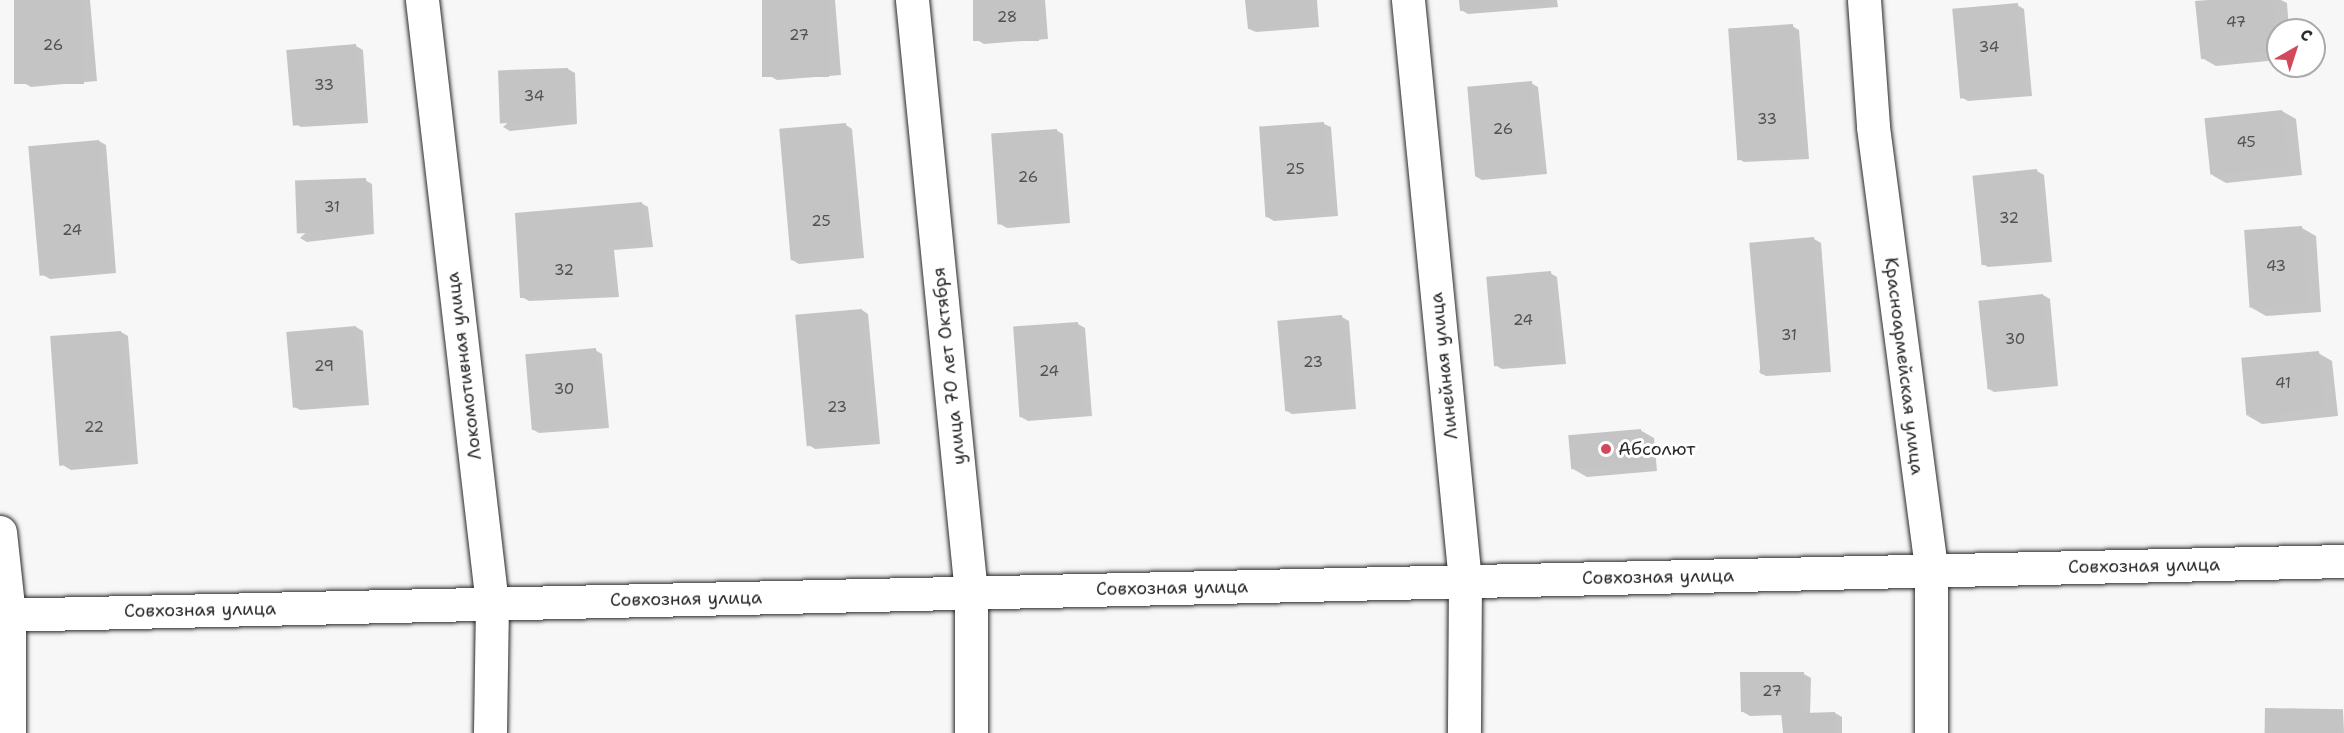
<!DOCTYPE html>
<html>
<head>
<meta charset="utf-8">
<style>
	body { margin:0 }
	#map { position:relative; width:2344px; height:733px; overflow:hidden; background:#f7f7f7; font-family:"Shantell Sans",sans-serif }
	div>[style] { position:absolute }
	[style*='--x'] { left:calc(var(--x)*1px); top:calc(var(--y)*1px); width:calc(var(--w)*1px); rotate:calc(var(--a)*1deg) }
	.shadow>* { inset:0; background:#0003 }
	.building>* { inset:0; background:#c4c4c4; transform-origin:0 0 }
	.roads { filter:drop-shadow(0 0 2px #2b2b2b) drop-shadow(0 0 2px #2b2b2b) }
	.street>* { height:33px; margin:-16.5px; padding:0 16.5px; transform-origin:16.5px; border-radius:16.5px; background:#fff }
	.secondary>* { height:33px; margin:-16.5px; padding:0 16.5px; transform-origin:16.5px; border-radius:16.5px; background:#fff }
	.dots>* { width:16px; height:16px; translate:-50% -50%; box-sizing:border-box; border:3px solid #fff; border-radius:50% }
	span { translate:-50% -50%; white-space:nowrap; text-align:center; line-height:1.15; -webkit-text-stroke:6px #fff; paint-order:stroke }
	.number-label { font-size:15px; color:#515151 }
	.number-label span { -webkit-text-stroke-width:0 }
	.street-label { font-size:18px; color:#2b2b2b }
	.poi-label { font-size:18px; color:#2b2b2b }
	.left { translate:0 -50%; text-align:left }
	.north { position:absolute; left:2266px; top:18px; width:60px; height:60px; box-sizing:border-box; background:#fff; border:2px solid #aaa; border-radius:50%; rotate:39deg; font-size:16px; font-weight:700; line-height:24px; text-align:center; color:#2b2b2b }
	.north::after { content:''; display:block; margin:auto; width:21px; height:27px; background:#d1495b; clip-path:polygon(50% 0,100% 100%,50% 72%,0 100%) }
</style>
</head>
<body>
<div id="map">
	<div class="shadow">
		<div style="clip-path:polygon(16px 0,90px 0,97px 81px,31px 87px,24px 83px)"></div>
		<div style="clip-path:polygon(764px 0,835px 0,841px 75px,777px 80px,770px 76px)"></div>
		<div style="clip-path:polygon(974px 0,1045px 0,1048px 39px,984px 44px,977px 40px)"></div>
		<div style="clip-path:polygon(1247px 0,1317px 0,1319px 27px,1256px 32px,1249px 29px)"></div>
		<div style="clip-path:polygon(1460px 0,1557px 0,1558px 7px,1468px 14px,1461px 10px)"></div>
		<div style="clip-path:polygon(2224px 0,2281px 0,2287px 3px,2289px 30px,2278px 30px,2278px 60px,2216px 66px,2202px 58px)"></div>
		<div style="clip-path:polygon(2017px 5px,2024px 9px,2032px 96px,1968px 101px,1961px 97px)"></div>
		<div style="clip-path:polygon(1792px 26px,1799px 30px,1809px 159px,1744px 162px,1737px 158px)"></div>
		<div style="clip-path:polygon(356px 46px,363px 50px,368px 123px,301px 127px,294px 123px)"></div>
		<div style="clip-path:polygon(568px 69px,575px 73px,577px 124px,510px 131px,503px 127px)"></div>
		<div style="clip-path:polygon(1531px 83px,1538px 87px,1547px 174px,1482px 180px,1475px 176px)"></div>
		<div style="clip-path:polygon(2282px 111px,2296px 119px,2302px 175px,2226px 183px,2212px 175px)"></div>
		<div style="clip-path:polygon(1324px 124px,1331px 127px,1338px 216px,1274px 221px,1267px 217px)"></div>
		<div style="clip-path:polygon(846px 125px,852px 129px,864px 258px,799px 264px,792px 260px)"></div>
		<div style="clip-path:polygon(1056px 130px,1063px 134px,1070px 223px,1007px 228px,1000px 224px)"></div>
		<div style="clip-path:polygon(99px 141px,106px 145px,116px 273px,50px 279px,43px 275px)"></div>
		<div style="clip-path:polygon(2037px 171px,2044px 175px,2052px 262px,1988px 267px,1981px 263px)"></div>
		<div style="clip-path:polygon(365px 180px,372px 184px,374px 234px,307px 242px,300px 238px)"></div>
		<div style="clip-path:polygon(641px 203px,648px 207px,653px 247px,614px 250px,619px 297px,529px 301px,522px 297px)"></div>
		<div style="clip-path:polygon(2302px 228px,2316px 236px,2321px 312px,2266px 316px,2252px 308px)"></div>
		<div style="clip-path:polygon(1814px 239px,1821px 243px,1831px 372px,1766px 376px,1759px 372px)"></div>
		<div style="clip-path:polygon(1550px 273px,1557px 277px,1566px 364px,1502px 369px,1495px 365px)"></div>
		<div style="clip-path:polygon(2043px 295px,2050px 299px,2058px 386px,1994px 392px,1987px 388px)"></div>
		<div style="clip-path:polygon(862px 310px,868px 314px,880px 444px,815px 449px,809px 445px)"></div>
		<div style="clip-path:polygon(1342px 317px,1349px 321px,1356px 409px,1292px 414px,1285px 410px)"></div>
		<div style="clip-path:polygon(1078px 324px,1085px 328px,1092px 416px,1028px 421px,1021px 417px)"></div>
		<div style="clip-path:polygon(356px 327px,363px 331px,369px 405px,300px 410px,293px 406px)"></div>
		<div style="clip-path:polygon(121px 332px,128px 336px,138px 464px,71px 470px,64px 466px)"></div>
		<div style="clip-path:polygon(595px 350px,602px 354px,609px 428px,539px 433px,532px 429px)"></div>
		<div style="clip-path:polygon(2318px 353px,2332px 361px,2338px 416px,2262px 424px,2248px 416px)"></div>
		<div style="clip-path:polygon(1640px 430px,1654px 438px,1657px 471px,1587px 477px,1573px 469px)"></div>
		<div style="clip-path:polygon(1804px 674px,1811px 678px,1810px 714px,1835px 713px,1842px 717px,1842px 733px,1784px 733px,1783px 715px,1750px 716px,1743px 712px)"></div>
		<div style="clip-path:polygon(2343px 710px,2344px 733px,2266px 733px)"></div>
	</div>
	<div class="building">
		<div style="left:14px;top:0;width:70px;height:84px"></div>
		<div style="left:762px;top:0;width:67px;height:77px"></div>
		<div style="left:973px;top:0;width:66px;height:41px"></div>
		<div style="clip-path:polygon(1245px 0,1311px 0,1313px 24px,1248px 29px)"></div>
		<div style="clip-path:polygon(1459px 0,1551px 0,1552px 3px,1460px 11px)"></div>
		<div style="clip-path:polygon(2209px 0,2273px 0,2278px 51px,2201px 59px,2195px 1px)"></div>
		<div style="left:2018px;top:3px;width:90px;height:66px;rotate:85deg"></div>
		<div style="left:1793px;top:24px;width:132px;height:65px;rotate:86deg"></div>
		<div style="left:356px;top:44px;width:76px;height:70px;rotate:85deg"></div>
		<div style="left:568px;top:68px;width:53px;height:70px;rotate:88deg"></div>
		<div style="left:1532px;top:81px;width:90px;height:65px;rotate:85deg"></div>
		<div style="left:2282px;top:110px;width:57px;height:78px;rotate:84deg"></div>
		<div style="left:1324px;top:122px;width:91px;height:65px;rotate:86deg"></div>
		<div style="left:846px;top:123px;width:132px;height:67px;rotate:85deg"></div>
		<div style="left:1057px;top:129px;width:91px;height:66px;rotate:86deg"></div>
		<div style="left:99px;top:140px;width:130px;height:71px;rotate:85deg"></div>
		<div style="left:2037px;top:169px;width:90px;height:65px;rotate:84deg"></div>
		<div style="left:366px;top:178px;width:53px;height:71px;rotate:88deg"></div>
		<div style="clip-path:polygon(642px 202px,646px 244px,608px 247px,612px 294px,520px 298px,515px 213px)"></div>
		<div style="left:2302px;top:226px;width:78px;height:58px;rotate:86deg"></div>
		<div style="left:1814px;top:237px;width:132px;height:65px;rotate:85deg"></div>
		<div style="left:1551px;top:271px;width:90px;height:65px;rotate:85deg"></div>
		<div style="left:2043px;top:294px;width:89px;height:65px;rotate:84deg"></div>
		<div style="left:862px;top:309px;width:132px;height:67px;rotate:85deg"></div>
		<div style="left:1342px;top:315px;width:91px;height:65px;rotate:85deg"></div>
		<div style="left:1078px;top:322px;width:91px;height:65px;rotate:86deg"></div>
		<div style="left:356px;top:326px;width:76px;height:70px;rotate:85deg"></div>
		<div style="left:121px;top:331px;width:130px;height:71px;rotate:86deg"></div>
		<div style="left:596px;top:348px;width:76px;height:71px;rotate:85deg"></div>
		<div style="left:2319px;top:351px;width:58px;height:78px;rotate:85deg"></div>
		<div style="left:1641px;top:429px;width:34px;height:73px;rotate:85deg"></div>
		<div style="clip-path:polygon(1740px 672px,1804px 672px,1804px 713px,1835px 712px,1836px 733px,1783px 733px,1781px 712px,1741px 712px)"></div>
		<div style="left:2265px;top:708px;width:78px;height:25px;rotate:1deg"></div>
	</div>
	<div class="roads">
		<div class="street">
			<div style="--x:422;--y:0;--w:608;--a:83.39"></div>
			<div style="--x:492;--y:604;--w:129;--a:90.9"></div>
			<div style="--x:912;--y:0;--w:596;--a:84.32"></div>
			<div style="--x:971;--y:593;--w:140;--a:90"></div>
			<div style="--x:1408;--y:0;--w:584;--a:84.4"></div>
			<div style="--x:1465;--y:581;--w:152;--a:90.4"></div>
			<div style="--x:1864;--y:0;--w:127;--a:85.9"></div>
			<div style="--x:1873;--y:127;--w:447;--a:82.5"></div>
			<div style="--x:1931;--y:570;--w:163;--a:90"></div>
			<div style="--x:0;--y:532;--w:83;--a:83.8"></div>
			<div style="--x:9;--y:615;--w:118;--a:90"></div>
		</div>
		<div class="secondary">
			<div style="--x:0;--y:615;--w:2345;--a:-1.32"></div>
		</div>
	</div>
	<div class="dots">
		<div style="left:1606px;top:449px;background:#d1495b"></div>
	</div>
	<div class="number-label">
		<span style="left:1007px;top:18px">28</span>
		<span style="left:2236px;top:23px">47</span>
		<span style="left:799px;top:36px">27</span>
		<span style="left:53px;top:46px">26</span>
		<span style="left:1989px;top:48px">34</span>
		<span style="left:324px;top:86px">33</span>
		<span style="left:534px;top:97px">34</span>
		<span style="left:1767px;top:120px">33</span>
		<span style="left:1503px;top:130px">26</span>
		<span style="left:2246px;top:143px">45</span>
		<span style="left:1295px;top:170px">25</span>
		<span style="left:1028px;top:178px">26</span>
		<span style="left:332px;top:208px">31</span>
		<span style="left:2009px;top:219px">32</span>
		<span style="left:821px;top:222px">25</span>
		<span style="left:72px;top:231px">24</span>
		<span style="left:2276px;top:267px">43</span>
		<span style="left:564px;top:271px">32</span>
		<span style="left:1523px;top:321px">24</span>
		<span style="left:1789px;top:336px">31</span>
		<span style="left:2015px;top:340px">30</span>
		<span style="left:1313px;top:363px">23</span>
		<span style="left:324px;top:367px">29</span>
		<span style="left:1049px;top:372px">24</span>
		<span style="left:2283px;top:384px">41</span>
		<span style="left:564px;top:390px">30</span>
		<span style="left:837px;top:408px">23</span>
		<span style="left:94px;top:428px">22</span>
		<span style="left:1772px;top:692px">27</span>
	</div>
	<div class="street-label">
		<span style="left:464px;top:366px;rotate:-97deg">Локомотивная улица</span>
		<span style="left:949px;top:366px;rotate:-96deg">улица 70 лет Октября</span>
		<span style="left:1444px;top:366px;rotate:-96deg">Линейная улица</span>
		<span style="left:1904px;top:366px;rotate:83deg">Красноармейская улица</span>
		<span style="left:2144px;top:566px;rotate:-1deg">Совхозная улица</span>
		<span style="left:1658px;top:577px;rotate:-1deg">Совхозная улица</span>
		<span style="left:1172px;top:588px;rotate:-1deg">Совхозная улица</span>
		<span style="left:686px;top:599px;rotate:-1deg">Совхозная улица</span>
		<span style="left:200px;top:610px;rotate:-1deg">Совхозная улица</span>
	</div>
	<div class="poi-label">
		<span class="left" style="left:1618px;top:449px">Абсолют</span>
	</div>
	<div class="north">С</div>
</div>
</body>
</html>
